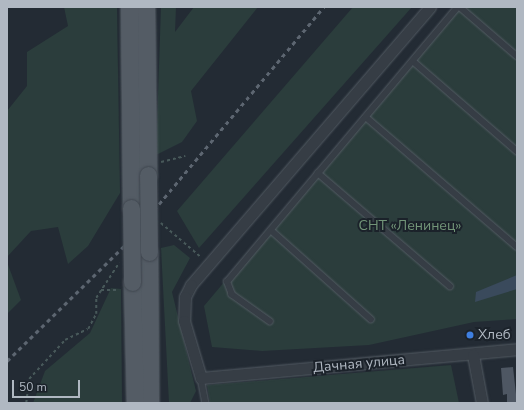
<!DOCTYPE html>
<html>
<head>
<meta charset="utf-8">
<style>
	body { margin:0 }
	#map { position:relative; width:524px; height:410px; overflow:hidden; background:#232b34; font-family:"Nunito Sans",sans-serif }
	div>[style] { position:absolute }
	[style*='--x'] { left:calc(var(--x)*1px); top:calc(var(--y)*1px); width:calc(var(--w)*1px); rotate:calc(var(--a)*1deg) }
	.green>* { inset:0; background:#2b3d3c }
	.water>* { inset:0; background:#3a4a5c }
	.building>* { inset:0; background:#4e5763 }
	.path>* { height:1.5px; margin-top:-0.75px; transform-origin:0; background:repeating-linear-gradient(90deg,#48595a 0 3px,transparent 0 6px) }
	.roads { filter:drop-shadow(0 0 1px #535b63) drop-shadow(0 0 1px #535b63) }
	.lane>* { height:5.5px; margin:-2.75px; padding:0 2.75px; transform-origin:2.75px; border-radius:2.75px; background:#363d45 }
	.street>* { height:11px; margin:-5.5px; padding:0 5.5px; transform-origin:5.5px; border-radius:5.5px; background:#363d45 }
	.primary>* { height:17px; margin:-8.5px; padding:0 8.5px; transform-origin:8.5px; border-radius:8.5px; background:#545c65 }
	.rail>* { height:2.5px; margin-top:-1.25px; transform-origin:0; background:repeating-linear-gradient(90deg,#5d6671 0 4px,transparent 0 8px) }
	.bridges { filter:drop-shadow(0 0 1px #3f464f) drop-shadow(0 0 1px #3f464f) }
	.primary-bridge>* { height:17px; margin:-8.5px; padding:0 8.5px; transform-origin:8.5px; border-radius:8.5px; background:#545c65 }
	.dots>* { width:11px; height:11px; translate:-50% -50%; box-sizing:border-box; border:2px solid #1b222a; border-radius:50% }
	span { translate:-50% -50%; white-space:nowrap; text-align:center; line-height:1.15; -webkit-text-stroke:4px #1b222a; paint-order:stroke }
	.park-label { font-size:14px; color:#729578 }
	.poi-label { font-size:14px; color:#b0b8c2 }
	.left { translate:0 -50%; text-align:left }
	.street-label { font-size:14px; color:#b0b8c2 }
	.frame { position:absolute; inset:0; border:8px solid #b0b8c2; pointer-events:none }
	.scale { position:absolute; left:12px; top:380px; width:68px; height:18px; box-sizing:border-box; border:2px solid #b0b8c2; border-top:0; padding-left:5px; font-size:12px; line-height:14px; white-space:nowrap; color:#b0b8c2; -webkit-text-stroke:3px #1b222a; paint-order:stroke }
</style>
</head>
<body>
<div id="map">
	<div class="green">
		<div style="clip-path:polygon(64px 7px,117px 7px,120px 193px,88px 246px,68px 264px,58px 227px,31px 231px,7px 257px,7px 111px,27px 86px,27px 52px,68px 26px)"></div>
		<div style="clip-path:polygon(161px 7px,176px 7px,175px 32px,194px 7px,258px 7px,191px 91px,197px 121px,182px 142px,156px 155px)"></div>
		<div style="clip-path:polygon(353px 7px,412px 7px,199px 248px,177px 211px)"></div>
		<div style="clip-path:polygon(456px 7px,517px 7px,517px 319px,474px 322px,369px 345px,262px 351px,212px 347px,204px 306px)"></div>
		<div style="clip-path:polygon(174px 245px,190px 258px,172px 292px,196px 391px,190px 403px,169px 403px,161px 248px)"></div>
		<div style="clip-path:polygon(7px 262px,21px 300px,7px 314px)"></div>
		<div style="clip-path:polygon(111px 288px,121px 289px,122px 403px,33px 403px,45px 371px,90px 333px)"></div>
		<div style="clip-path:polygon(451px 365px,459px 403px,210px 403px,207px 385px)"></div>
	</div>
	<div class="water">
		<div style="clip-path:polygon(517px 275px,517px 289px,475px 302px,476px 292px)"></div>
	</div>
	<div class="building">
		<div style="clip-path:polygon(513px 367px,517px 403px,507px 403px,507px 394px,503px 395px,501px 368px)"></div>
	</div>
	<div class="path">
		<div style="--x:161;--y:162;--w:25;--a:-14"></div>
		<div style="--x:161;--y:223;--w:52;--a:40.4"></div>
		<div style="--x:101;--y:290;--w:18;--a:0"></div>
		<div style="--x:26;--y:403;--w:24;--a:-83"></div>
		<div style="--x:29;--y:379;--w:53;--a:-47.3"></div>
		<div style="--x:65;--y:340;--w:25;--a:-26"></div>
		<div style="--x:88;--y:329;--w:17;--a:-62"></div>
		<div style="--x:96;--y:314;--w:16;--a:-90"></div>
		<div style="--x:96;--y:298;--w:42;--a:-56.7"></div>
	</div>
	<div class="roads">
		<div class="lane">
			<div style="--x:460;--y:7;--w:75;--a:40.7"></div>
			<div style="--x:413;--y:61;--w:138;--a:40.9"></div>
			<div style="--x:366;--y:117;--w:199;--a:40.7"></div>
			<div style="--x:318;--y:173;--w:174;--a:40.6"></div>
			<div style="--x:271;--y:230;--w:134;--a:41.7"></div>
			<div style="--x:270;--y:322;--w:47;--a:-144.6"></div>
			<div style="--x:232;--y:295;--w:14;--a:-111"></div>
			<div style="--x:227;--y:282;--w:359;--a:-50"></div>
			<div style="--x:201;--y:378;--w:25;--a:79"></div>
		</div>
		<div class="street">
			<div style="--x:430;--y:7;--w:367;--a:130.7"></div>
			<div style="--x:191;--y:285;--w:13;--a:117"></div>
			<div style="--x:185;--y:297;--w:24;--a:92"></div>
			<div style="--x:184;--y:321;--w:59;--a:73.4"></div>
			<div style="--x:201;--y:378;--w:317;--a:-5.2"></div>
			<div style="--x:473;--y:355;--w:49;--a:79.4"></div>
		</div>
		<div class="primary">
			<div style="--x:129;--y:7;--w:201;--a:89.4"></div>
			<div style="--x:146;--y:7;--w:168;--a:89.3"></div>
			<div style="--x:149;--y:252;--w:151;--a:89.6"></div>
			<div style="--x:132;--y:282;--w:121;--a:88.6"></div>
		</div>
	</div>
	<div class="rail">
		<div style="--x:7;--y:361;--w:163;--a:-44.5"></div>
		<div style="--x:123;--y:247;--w:313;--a:-50.1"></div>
	</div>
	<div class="bridges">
		<div class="primary-bridge">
			<div style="--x:148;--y:175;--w:77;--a:89.3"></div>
			<div style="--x:131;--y:208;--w:74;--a:89.2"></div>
		</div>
	</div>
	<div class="dots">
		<div style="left:470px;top:335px;background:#3f7fe0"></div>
	</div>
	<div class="park-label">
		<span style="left:410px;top:226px">СНТ «Ленинец»</span>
	</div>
	<div class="poi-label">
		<span class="left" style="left:478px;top:335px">Хлеб</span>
	</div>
	<div class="street-label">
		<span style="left:359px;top:364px;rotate:-5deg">Дачная улица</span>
	</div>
	<div class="frame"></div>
	<div class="scale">50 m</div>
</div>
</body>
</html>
